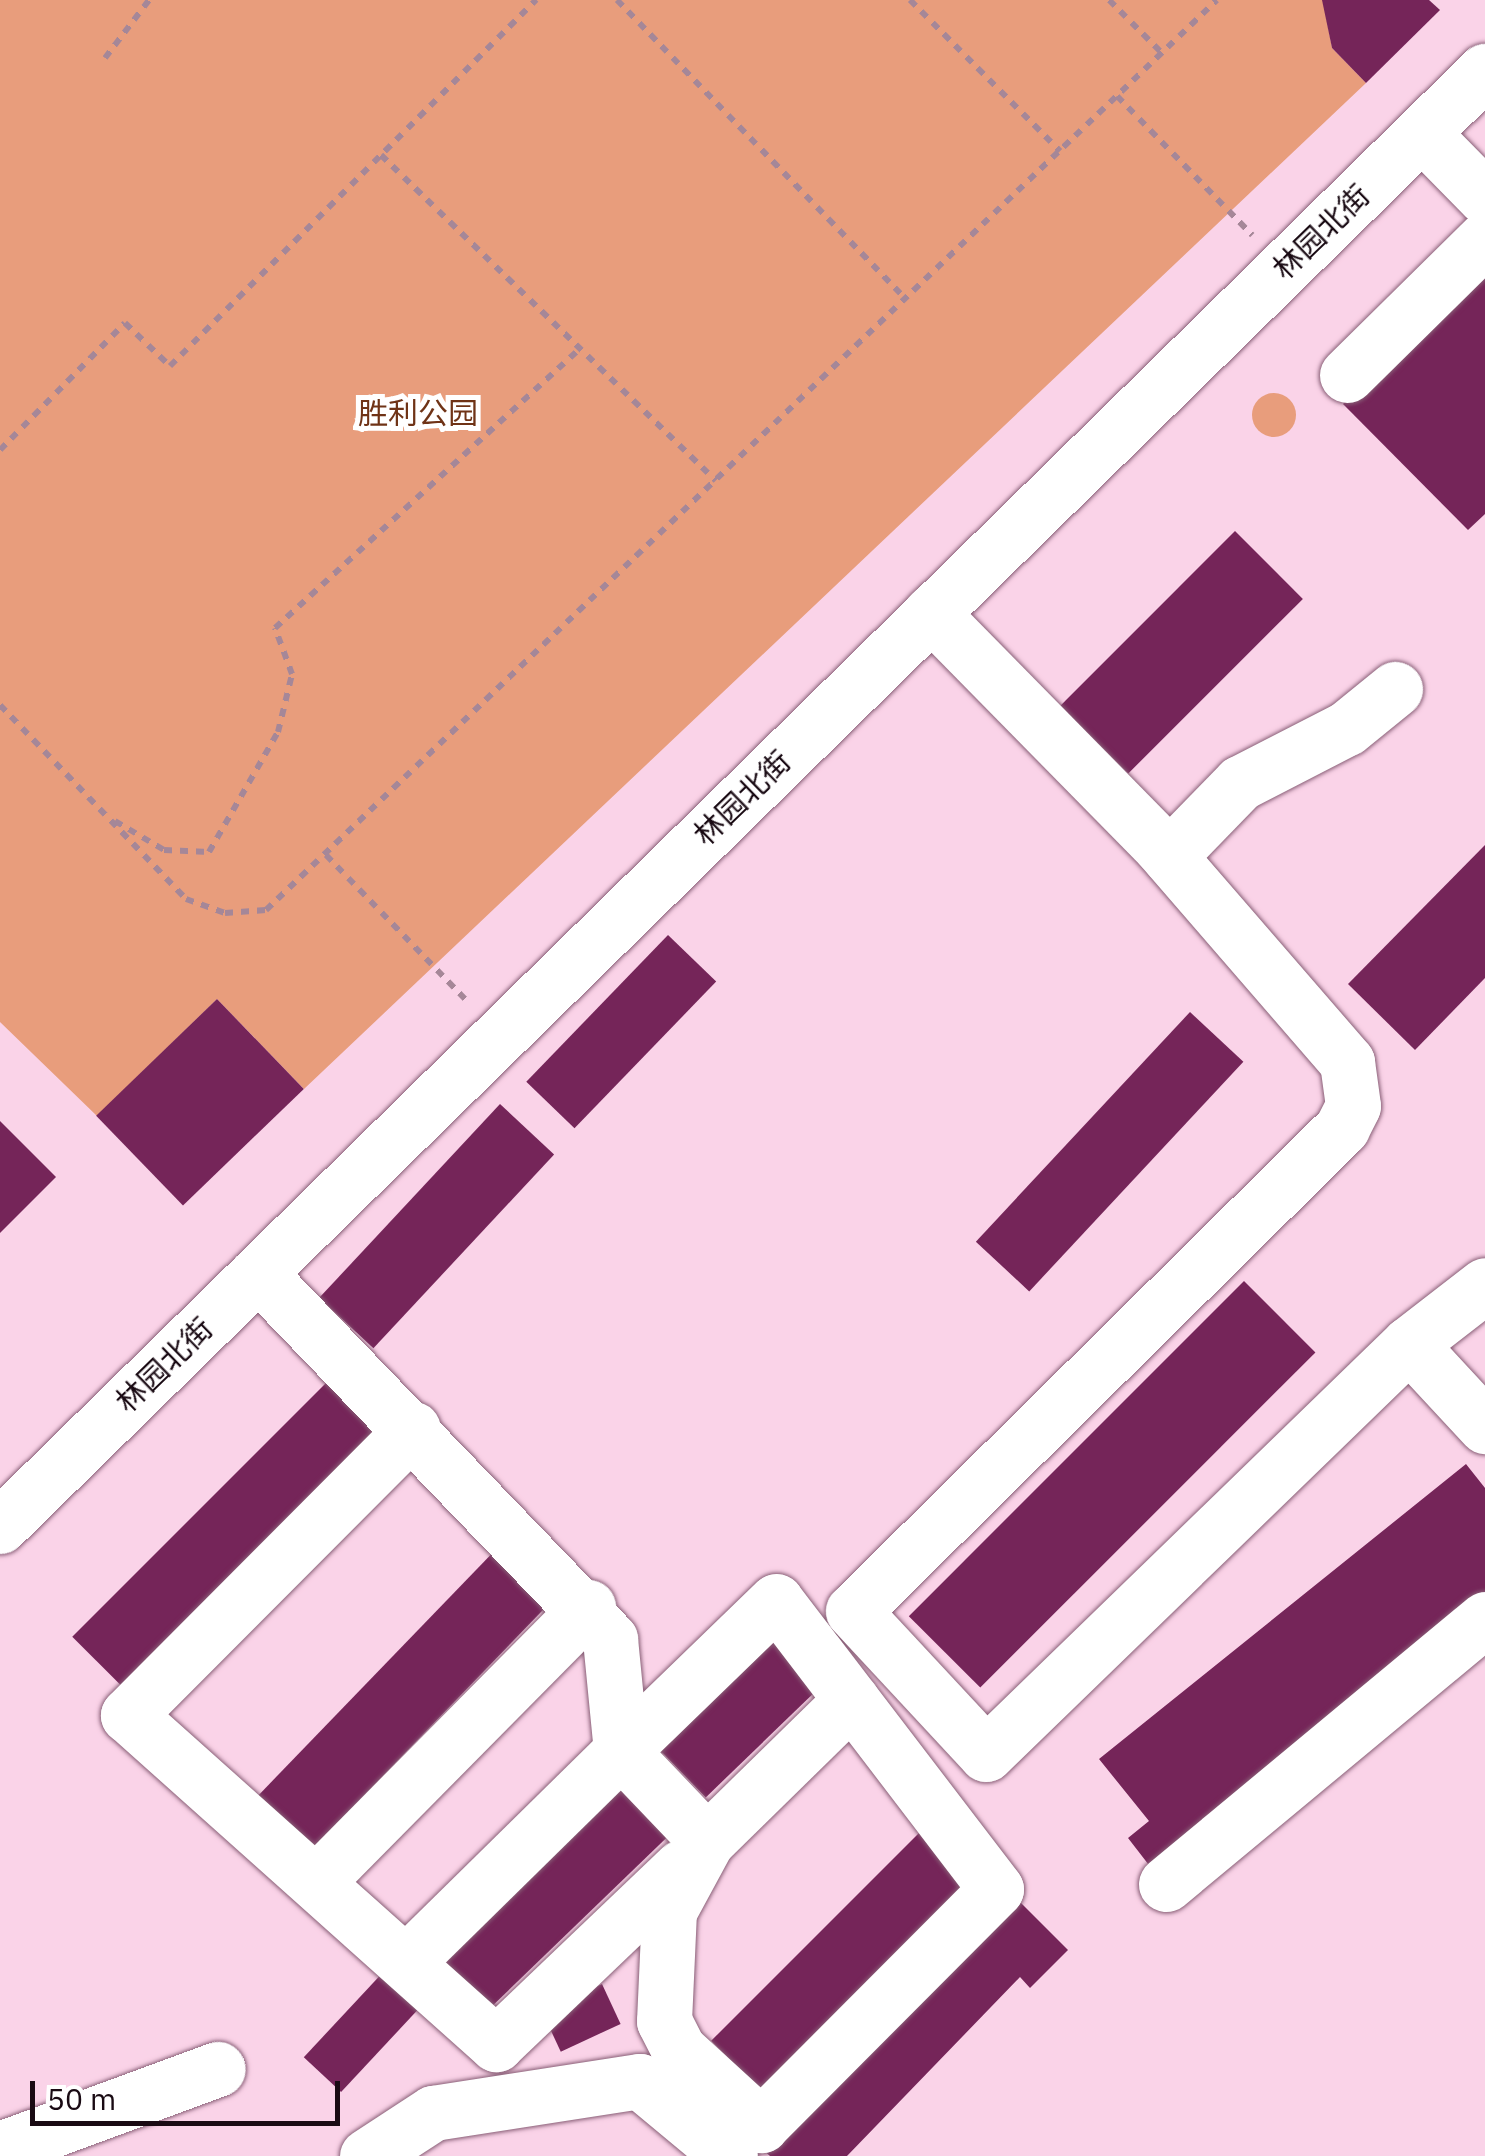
<!DOCTYPE html>
<html>
<head>
<meta charset="utf-8">
<style>
	body { margin:0 }
	#map { position:relative; width:1485px; height:2156px; overflow:hidden; background:#fad3e8; font-family:"IBM Plex Sans","Noto Sans SC",sans-serif }
	div>[style] { position:absolute }
	[style*='--x'] { left:calc(var(--x)*1px); top:calc(var(--y)*1px); width:calc(var(--w)*1px); rotate:calc(var(--a)*1deg) }
	.green>* { inset:0; background:#e89d7c }
	.round { border-radius:50% }
	.building>* { inset:0; background:#752559; transform-origin:0 0 }
	.path>* { height:6px; margin-top:-3px; transform-origin:0; background:repeating-linear-gradient(90deg,#a58798 0 8px,transparent 0 16px) }
	.roads { filter:drop-shadow(0 0 2px #895f77) drop-shadow(0 0 2px #895f77) }
	.minor>* { height:55px; margin:-27.5px; padding:0 27.5px; transform-origin:27.5px; border-radius:27.5px; background:#fff }
	span { translate:-50% -50%; white-space:nowrap; text-align:center; line-height:1.15; -webkit-text-stroke:10px #fff; paint-order:stroke }
	.street-label { font-size:30px; color:#190a13 }
	.park-label { font-size:30px; color:#6f3316 }
	.scale { position:absolute; left:30px; top:2081px; width:310px; height:45px; box-sizing:border-box; border:5px solid #190a13; border-top:0; padding-left:12px; font-size:30px; line-height:35px; white-space:nowrap; color:#190a13; -webkit-text-stroke:8px #fff; paint-order:stroke }
</style>
</head>
<body>
<div id="map">
	<div class="green">
		<div style="clip-path:polygon(0 0,1323px 0,1332px 48px,1366px 83px,304px 1089px,217px 999px,97px 1116px,0 1022px)"></div>
		<div class="round" style="left:1252px;top:393px;width:44px;height:44px"></div>
	</div>
	<div class="building">
		<div style="clip-path:polygon(1322px 0,1429px 0,1440px 10px,1366px 83px,1332px 48px)"></div>
		<div style="clip-path:polygon(1485px 263px,1485px 514px,1468px 530px,1343px 404px)"></div>
		<div style="left:1235px;top:531px;width:96px;height:247px;rotate:45deg"></div>
		<div style="clip-path:polygon(1485px 845px,1485px 978px,1415px 1050px,1348px 984px)"></div>
		<div style="left:668px;top:935px;width:67px;height:204px;rotate:44deg"></div>
		<div style="left:217px;top:999px;width:125px;height:168px;rotate:46deg"></div>
		<div style="left:1190px;top:1012px;width:73px;height:314px;rotate:43deg"></div>
		<div style="left:500px;top:1104px;width:74px;height:265px;rotate:43deg"></div>
		<div style="clip-path:polygon(0 1121px,56px 1177px,0 1233px)"></div>
		<div style="left:1244px;top:1281px;width:101px;height:474px;rotate:45deg"></div>
		<div style="left:336px;top:1373px;width:74px;height:373px;rotate:45deg"></div>
		<div style="clip-path:polygon(1466px 1464px,1485px 1488px,1485px 1601px,1152px 1869px,1128px 1838px,1149px 1821px,1099px 1759px)"></div>
		<div style="left:504px;top:1541px;width:76px;height:354px;rotate:44deg"></div>
		<div style="left:773px;top:1631px;width:73px;height:164px;rotate:46deg"></div>
		<div style="left:625px;top:1775px;width:74px;height:261px;rotate:46deg"></div>
		<div style="left:924px;top:1828px;width:74px;height:301px;rotate:45deg"></div>
		<div style="clip-path:polygon(1014px 1896px,1068px 1950px,1030px 1988px,1020px 1977px,847px 2156px,770px 2156px,761px 2148px)"></div>
		<div style="left:387px;top:1968px;width:51px;height:122px;rotate:43deg"></div>
		<div style="left:602px;top:1984px;width:44px;height:66px;rotate:65deg"></div>
	</div>
	<div class="path">
		<div style="--x:617;--y:0;--w:416;--a:46"></div>
		<div style="--x:910;--y:0;--w:213;--a:45.2"></div>
		<div style="--x:1109;--y:0;--w:75;--a:45"></div>
		<div style="--x:105;--y:58;--w:73;--a:-52.8"></div>
		<div style="--x:1117;--y:96;--w:194;--a:45.8"></div>
		<div style="--x:381;--y:155;--w:467;--a:44.2"></div>
		<div style="--x:0;--y:450;--w:178;--a:-45.5"></div>
		<div style="--x:125;--y:323;--w:62;--a:43.7"></div>
		<div style="--x:170;--y:366;--w:518;--a:-45"></div>
		<div style="--x:0;--y:705;--w:269;--a:46.2"></div>
		<div style="--x:186;--y:899;--w:41;--a:19.7"></div>
		<div style="--x:225;--y:913;--w:41;--a:-4.2"></div>
		<div style="--x:266;--y:910;--w:1316;--a:-43.74"></div>
		<div style="--x:115;--y:821;--w:57;--a:30.6"></div>
		<div style="--x:164;--y:850;--w:45;--a:2.5"></div>
		<div style="--x:209;--y:852;--w:138;--a:-60.1"></div>
		<div style="--x:278;--y:732;--w:60;--a:-76.4"></div>
		<div style="--x:292;--y:674;--w:49;--a:-110.3"></div>
		<div style="--x:275;--y:628;--w:413;--a:-42.5"></div>
		<div style="--x:326;--y:855;--w:204;--a:46"></div>
	</div>
	<div class="roads">
		<div class="minor">
			<div style="--x:1422;--y:133;--w:90;--a:45.5"></div>
			<div style="--x:1347;--y:375;--w:194;--a:-44.6"></div>
			<div style="--x:931;--y:613;--w:327;--a:45.5"></div>
			<div style="--x:1160;--y:846;--w:286;--a:49.1"></div>
			<div style="--x:1347;--y:1062;--w:44;--a:82.2"></div>
			<div style="--x:1353;--y:1106;--w:25;--a:117"></div>
			<div style="--x:1342;--y:1128;--w:687;--a:135.35"></div>
			<div style="--x:853;--y:1611;--w:195;--a:47.1"></div>
			<div style="--x:986;--y:1754;--w:589;--a:-44.11"></div>
			<div style="--x:1409;--y:1344;--w:96;--a:-37.8"></div>
			<div style="--x:1169;--y:856;--w:102;--a:-45.8"></div>
			<div style="--x:1240;--y:783;--w:120;--a:-27.2"></div>
			<div style="--x:1347;--y:728;--w:62;--a:-39.1"></div>
			<div style="--x:258;--y:1273;--w:508;--a:46.12"></div>
			<div style="--x:610;--y:1639;--w:113;--a:84.4"></div>
			<div style="--x:621;--y:1751;--w:124;--a:46.3"></div>
			<div style="--x:707;--y:1841;--w:80;--a:118.5"></div>
			<div style="--x:669;--y:1911;--w:110;--a:92.6"></div>
			<div style="--x:664;--y:2021;--w:31;--a:63"></div>
			<div style="--x:678;--y:2049;--w:113;--a:42.5"></div>
			<div style="--x:761;--y:2125;--w:333;--a:-45.1"></div>
			<div style="--x:996;--y:1889;--w:362;--a:-127.4"></div>
			<div style="--x:776;--y:1601;--w:216;--a:135.9"></div>
			<div style="--x:621;--y:1751;--w:301;--a:135.5"></div>
			<div style="--x:1409;--y:1344;--w:112;--a:47.2"></div>
			<div style="--x:413;--y:1429;--w:404;--a:134.9"></div>
			<div style="--x:128;--y:1715;--w:494;--a:41.8"></div>
			<div style="--x:496;--y:2044;--w:256;--a:-43.7"></div>
			<div style="--x:0;--y:1526;--w:2079;--a:-44.42"></div>
			<div style="--x:707;--y:1841;--w:202;--a:-44.4"></div>
			<div style="--x:316;--y:1882;--w:387;--a:-45.3"></div>
			<div style="--x:1166;--y:1884;--w:415;--a:-39.7"></div>
			<div style="--x:0;--y:2149;--w:232;--a:-20.2"></div>
			<div style="--x:367;--y:2156;--w:79;--a:-33.1"></div>
			<div style="--x:433;--y:2113;--w:209;--a:-8.8"></div>
			<div style="--x:640;--y:2081;--w:117;--a:39.8"></div>
		</div>
	</div>
	<div class="street-label">
		<span style="left:1321px;top:232px;rotate:-44deg">林园北街</span>
		<span style="left:742px;top:798px;rotate:-44deg">林园北街</span>
		<span style="left:164px;top:1365px;rotate:-44deg">林园北街</span>
	</div>
	<div class="park-label">
		<span style="left:418px;top:413px">胜利公园</span>
	</div>
	<div class="scale">50 m</div>
</div>
</body>
</html>
